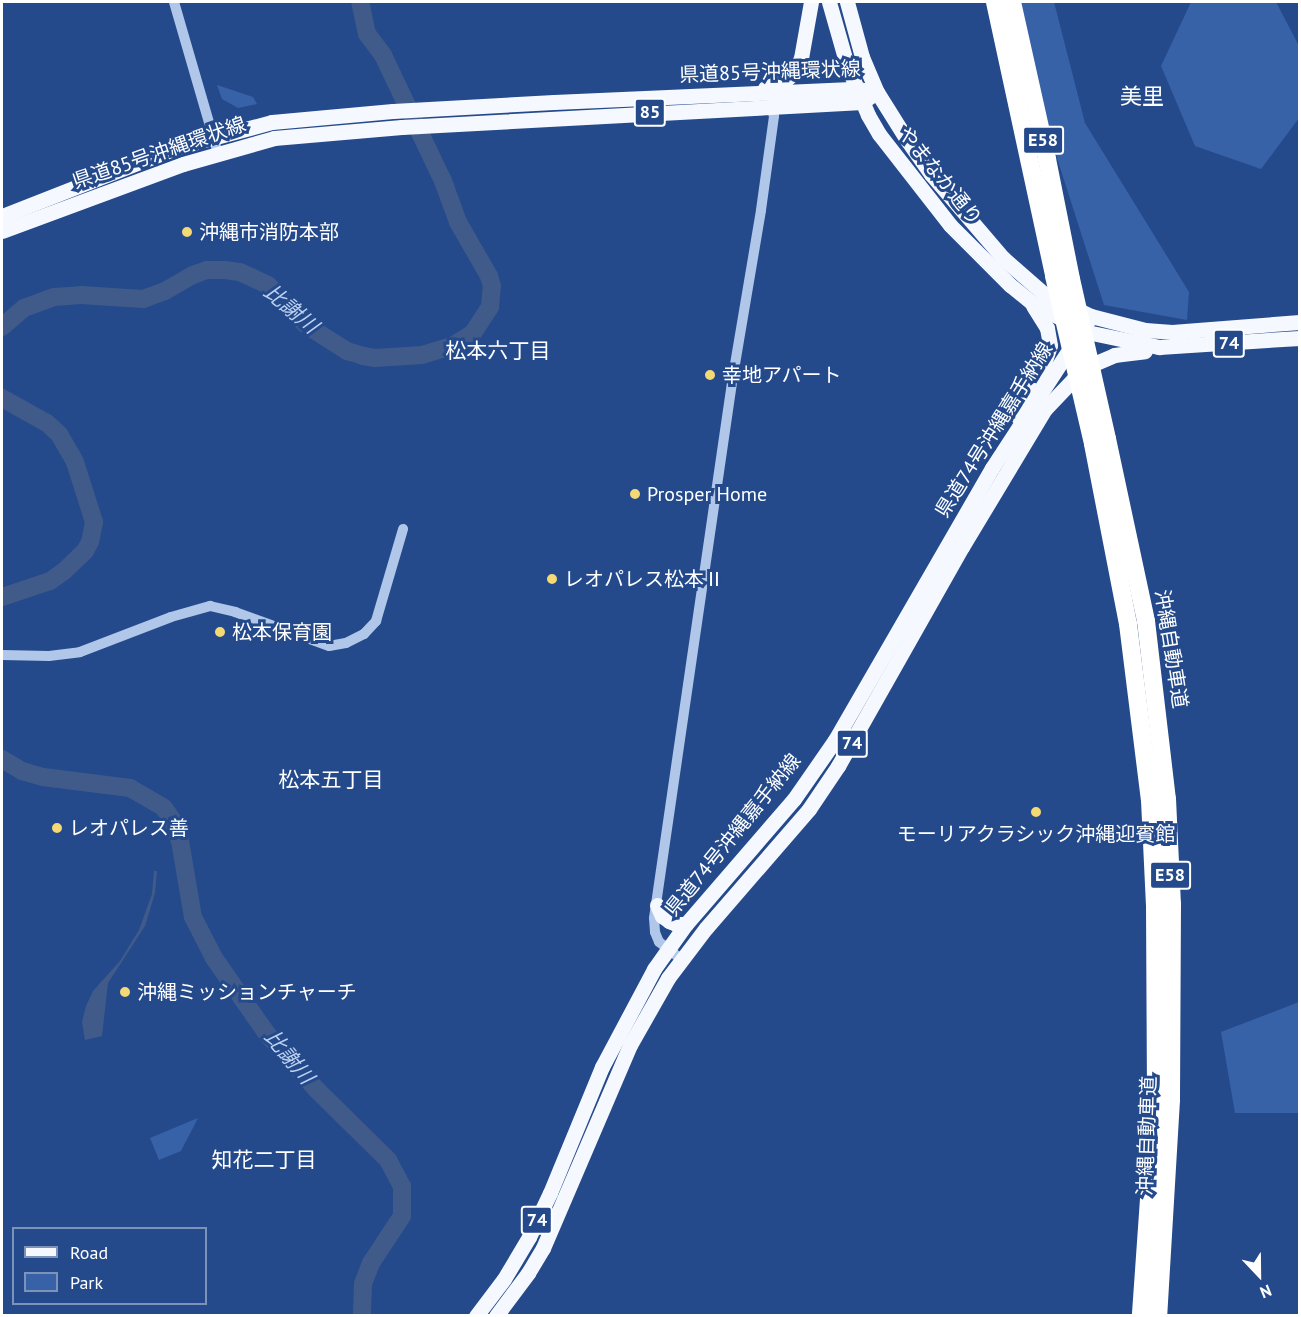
<!DOCTYPE html>
<html>
<head>
<meta charset="utf-8">
<style>
	body { margin:0 }
	#map { position:relative; width:1301px; height:1317px; overflow:hidden; background:#244a8b; font-family:"PT Sans","Noto Sans JP",sans-serif }
	div>[style] { position:absolute }
	[style*='--x'] { left:calc(var(--x)*1px); top:calc(var(--y)*1px); width:calc(var(--w)*1px); rotate:calc(var(--a)*1deg) }
	.green>* { inset:0; background:#3862a8 }
	.water>* { inset:0; background:#405b8a }
	.river>* { height:18px; margin:-9px; padding:0 9px; transform-origin:9px; border-radius:9px; background:#405b8a }
	.tertiary>* { height:10px; margin:-5px; padding:0 5px; transform-origin:5px; border-radius:5px; background:#b1c7ea }
	.primary>* { height:15px; margin:-7.5px; padding:0 7.5px; transform-origin:7.5px; border-radius:7.5px; background:#f5f8fe }
	.motorway>* { height:18px; margin:-9px; padding:0 9px; transform-origin:9px; border-radius:9px; background:#fff }
	.motorway-bridge>* { height:18px; margin:-9px; padding:0 9px; transform-origin:9px; border-radius:9px; background:#fff }
	.dots>* { width:16px; height:16px; translate:-50% -50%; box-sizing:border-box; border:3px solid #244a8b; border-radius:50% }
	span { translate:-50% -50%; white-space:nowrap; text-align:center; line-height:1.15; -webkit-text-stroke:6px #244a8b; paint-order:stroke }
	.shield-label span { padding:2px 4px; background:#244a8b; border:2px solid; border-radius:4px; -webkit-text-stroke-width:0 }
	.shield-label { font-size:18px; color:#fff; font-weight:700 }
	.street-label { font-size:20px; color:#fff }
	.poi-label { font-size:20px; color:#fff }
	.left { translate:0 -50%; text-align:left }
	.water-label { font-size:21px; color:#bdd1f1; font-style:italic }
	.neighbourhood-label { font-size:21px; color:#fff }
	.quarter-label { font-size:22px; color:#fff }
	.frame { position:absolute; inset:0; border:3px solid #fff; pointer-events:none }
	.legend { position:absolute; left:12px; top:1227px; width:195px; height:78px; box-sizing:border-box; background:#244a8b; border:2px solid #7c92b9; margin:0; padding:8px 10px; list-style:none; font-size:18px; color:#fff }
	.legend li { display:flex; align-items:center; gap:12px; height:30px }
	.legend b { width:30px; border:2px solid #7c92b9 }
	.north { position:absolute; left:1229px; top:1245px; width:60px; height:60px; -webkit-text-stroke:4px #244a8b; paint-order:stroke; rotate:158deg; font-size:16px; font-weight:700; line-height:24px; text-align:center; color:#fff }
	.north::after { content:''; display:block; margin:auto; width:21px; height:27px; background:#fff; clip-path:polygon(50% 0,100% 100%,50% 72%,0 100%) }
</style>
</head>
<body>
<div id="map">
	<div class="green">
		<div style="clip-path:polygon(1020px 2px,1054px 2px,1085px 123px,1189px 292px,1187px 320px,1104px 305px,1042px 111px)"></div>
		<div style="clip-path:polygon(1191px 2px,1276px 2px,1299px 46px,1299px 118px,1261px 169px,1195px 146px,1161px 66px)"></div>
		<div style="clip-path:polygon(217px 85px,253px 97px,257px 104px,238px 108px,222px 99px)"></div>
		<div style="clip-path:polygon(1299px 1002px,1299px 1113px,1235px 1113px,1221px 1032px)"></div>
		<div style="clip-path:polygon(198px 1118px,181px 1151px,159px 1160px,150px 1138px)"></div>
	</div>
	<div class="water">
		<div style="clip-path:polygon(154px 871px,157px 871px,155px 893px,145px 926px,108px 983px,102px 1036px,85px 1040px,82px 1022px,86px 1006px,93px 991px,120px 961px,139px 930px,152px 894px)"></div>
	</div>
	<div class="river">
		<div style="--x:2;--y:327;--w:29;--a:-41"></div>
		<div style="--x:24;--y:308;--w:32;--a:-20"></div>
		<div style="--x:54;--y:297;--w:27;--a:-4"></div>
		<div style="--x:81;--y:295;--w:62;--a:3.7"></div>
		<div style="--x:143;--y:299;--w:23;--a:-20"></div>
		<div style="--x:165;--y:291;--w:32;--a:-30"></div>
		<div style="--x:193;--y:275;--w:15;--a:-20"></div>
		<div style="--x:207;--y:270;--w:18;--a:0"></div>
		<div style="--x:225;--y:270;--w:15;--a:8"></div>
		<div style="--x:240;--y:272;--w:31;--a:25"></div>
		<div style="--x:268;--y:285;--w:55;--a:46.5"></div>
		<div style="--x:306;--y:325;--w:49;--a:32.4"></div>
		<div style="--x:347;--y:351;--w:17;--a:17"></div>
		<div style="--x:363;--y:356;--w:12;--a:9"></div>
		<div style="--x:375;--y:358;--w:47;--a:-3.7"></div>
		<div style="--x:422;--y:355;--w:34;--a:-17"></div>
		<div style="--x:454;--y:345;--w:22;--a:-32"></div>
		<div style="--x:473;--y:333;--w:31;--a:-57"></div>
		<div style="--x:490;--y:307;--w:21;--a:-85"></div>
		<div style="--x:492;--y:286;--w:10;--a:-107"></div>
		<div style="--x:489;--y:276;--w:62;--a:-119.9"></div>
		<div style="--x:458;--y:222;--w:44;--a:-110.1"></div>
		<div style="--x:443;--y:181;--w:140;--a:-115.5"></div>
		<div style="--x:383;--y:55;--w:26;--a:-127"></div>
		<div style="--x:367;--y:34;--w:33;--a:-102"></div>
		<div style="--x:2;--y:398;--w:51;--a:29.1"></div>
		<div style="--x:47;--y:423;--w:16;--a:43"></div>
		<div style="--x:59;--y:434;--w:32;--a:60"></div>
		<div style="--x:75;--y:462;--w:63;--a:72.4"></div>
		<div style="--x:94;--y:522;--w:20;--a:101"></div>
		<div style="--x:90;--y:542;--w:10;--a:119"></div>
		<div style="--x:85;--y:551;--w:29;--a:136"></div>
		<div style="--x:64;--y:571;--w:17;--a:144"></div>
		<div style="--x:50;--y:581;--w:51;--a:161.6"></div>
		<div style="--x:2;--y:759;--w:23;--a:31"></div>
		<div style="--x:22;--y:771;--w:22;--a:16"></div>
		<div style="--x:43;--y:777;--w:88;--a:7.2"></div>
		<div style="--x:130;--y:788;--w:39;--a:30"></div>
		<div style="--x:164;--y:808;--w:16;--a:55"></div>
		<div style="--x:173;--y:821;--w:21;--a:71"></div>
		<div style="--x:180;--y:841;--w:77;--a:80.3"></div>
		<div style="--x:193;--y:917;--w:46;--a:62.9"></div>
		<div style="--x:214;--y:958;--w:93;--a:55.1"></div>
		<div style="--x:267;--y:1034;--w:75;--a:48.2"></div>
		<div style="--x:317;--y:1090;--w:100;--a:44.6"></div>
		<div style="--x:388;--y:1160;--w:30;--a:62"></div>
		<div style="--x:402;--y:1186;--w:30;--a:90"></div>
		<div style="--x:402;--y:1216;--w:56;--a:123.4"></div>
		<div style="--x:371;--y:1263;--w:22;--a:111"></div>
		<div style="--x:363;--y:1284;--w:32;--a:92"></div>
	</div>
	<div class="tertiary">
		<div style="--x:174;--y:2;--w:157;--a:73.8"></div>
		<div style="--x:2;--y:655;--w:47;--a:1.2"></div>
		<div style="--x:49;--y:656;--w:31;--a:-7"></div>
		<div style="--x:80;--y:652;--w:97;--a:-21"></div>
		<div style="--x:171;--y:617;--w:41;--a:-15.8"></div>
		<div style="--x:210;--y:606;--w:26;--a:13"></div>
		<div style="--x:235;--y:612;--w:100;--a:19.9"></div>
		<div style="--x:329;--y:646;--w:17;--a:-10"></div>
		<div style="--x:346;--y:643;--w:20;--a:-27"></div>
		<div style="--x:364;--y:634;--w:18;--a:-47"></div>
		<div style="--x:376;--y:621;--w:96;--a:-73.6"></div>
		<div style="--x:681;--y:959;--w:28;--a:-142"></div>
		<div style="--x:659;--y:942;--w:11;--a:-112"></div>
		<div style="--x:655;--y:932;--w:14;--a:-94"></div>
		<div style="--x:654;--y:918;--w:548;--a:-81.71"></div>
		<div style="--x:733;--y:376;--w:168;--a:-80.4"></div>
		<div style="--x:761;--y:210;--w:95;--a:-82.1"></div>
		<div style="--x:774;--y:116;--w:12;--a:-110"></div>
	</div>
	<div class="primary">
		<div style="--x:829;--y:2;--w:66;--a:74.1"></div>
		<div style="--x:847;--y:65;--w:54;--a:67.2"></div>
		<div style="--x:868;--y:115;--w:22;--a:60"></div>
		<div style="--x:879;--y:134;--w:115;--a:52"></div>
		<div style="--x:950;--y:225;--w:85;--a:45"></div>
		<div style="--x:1010;--y:285;--w:28;--a:39"></div>
		<div style="--x:1032;--y:303;--w:62;--a:27.8"></div>
		<div style="--x:1087;--y:332;--w:74;--a:11.8"></div>
		<div style="--x:1159;--y:347;--w:141;--a:-3.7"></div>
		<div style="--x:847;--y:2;--w:57;--a:74.7"></div>
		<div style="--x:862;--y:57;--w:38;--a:67"></div>
		<div style="--x:877;--y:92;--w:57;--a:58"></div>
		<div style="--x:907;--y:140;--w:42;--a:54.8"></div>
		<div style="--x:931;--y:174;--w:111;--a:49.4"></div>
		<div style="--x:1003;--y:258;--w:53;--a:41.2"></div>
		<div style="--x:1043;--y:293;--w:53;--a:25.6"></div>
		<div style="--x:1091;--y:316;--w:56;--a:14.5"></div>
		<div style="--x:1145;--y:330;--w:27;--a:4"></div>
		<div style="--x:1172;--y:332;--w:128;--a:-4.5"></div>
		<div style="--x:765;--y:88;--w:22;--a:-21"></div>
		<div style="--x:786;--y:80;--w:11;--a:-45"></div>
		<div style="--x:794;--y:72;--w:16;--a:-63"></div>
		<div style="--x:801;--y:58;--w:57;--a:-79.9"></div>
		<div style="--x:2;--y:216;--w:189;--a:-21.4"></div>
		<div style="--x:178;--y:147;--w:97;--a:-14.9"></div>
		<div style="--x:272;--y:122;--w:121;--a:-5.2"></div>
		<div style="--x:393;--y:111;--w:161;--a:-3.2"></div>
		<div style="--x:554;--y:102;--w:303;--a:-2.5"></div>
		<div style="--x:857;--y:89;--w:20;--a:9"></div>
		<div style="--x:2;--y:231;--w:193;--a:-20.3"></div>
		<div style="--x:183;--y:164;--w:95;--a:-15.9"></div>
		<div style="--x:274;--y:138;--w:128;--a:-4.9"></div>
		<div style="--x:402;--y:127;--w:461;--a:-3.1"></div>
		<div style="--x:862;--y:102;--w:18;--a:-34"></div>
		<div style="--x:1045;--y:409;--w:57;--a:-46.4"></div>
		<div style="--x:1084;--y:368;--w:33;--a:-23"></div>
		<div style="--x:1114;--y:355;--w:31;--a:-7"></div>
		<div style="--x:1018;--y:417;--w:50;--a:-62.4"></div>
		<div style="--x:1041;--y:373;--w:29;--a:-72"></div>
		<div style="--x:1050;--y:345;--w:17;--a:-100"></div>
		<div style="--x:1047;--y:328;--w:26;--a:-122"></div>
		<div style="--x:657;--y:905;--w:12;--a:66"></div>
		<div style="--x:662;--y:916;--w:9;--a:36"></div>
		<div style="--x:669;--y:921;--w:8;--a:23"></div>
		<div style="--x:676;--y:924;--w:10;--a:0"></div>
		<div style="--x:476;--y:1316;--w:46;--a:-52.9"></div>
		<div style="--x:504;--y:1279;--w:49;--a:-59.2"></div>
		<div style="--x:529;--y:1237;--w:49;--a:-64.5"></div>
		<div style="--x:550;--y:1193;--w:136;--a:-67.6"></div>
		<div style="--x:602;--y:1067;--w:111;--a:-62"></div>
		<div style="--x:654;--y:969;--w:55;--a:-54.6"></div>
		<div style="--x:686;--y:924;--w:165;--a:-49.2"></div>
		<div style="--x:794;--y:799;--w:72;--a:-55.2"></div>
		<div style="--x:835;--y:740;--w:314;--a:-60"></div>
		<div style="--x:992;--y:468;--w:181;--a:-56.9"></div>
		<div style="--x:496;--y:1316;--w:54;--a:-53.3"></div>
		<div style="--x:528;--y:1273;--w:29;--a:-59"></div>
		<div style="--x:543;--y:1248;--w:221;--a:-66.8"></div>
		<div style="--x:630;--y:1045;--w:77;--a:-60.4"></div>
		<div style="--x:668;--y:978;--w:63;--a:-52.8"></div>
		<div style="--x:706;--y:928;--w:157;--a:-49.1"></div>
		<div style="--x:809;--y:809;--w:52;--a:-56"></div>
		<div style="--x:838;--y:766;--w:252;--a:-60.5"></div>
		<div style="--x:962;--y:547;--w:167;--a:-59"></div>
	</div>
	<div class="motorway">
		<div style="--x:995;--y:2;--w:280;--a:77.8"></div>
		<div style="--x:1012;--y:2;--w:161;--a:77.4"></div>
		<div style="--x:1047;--y:159;--w:122;--a:78.7"></div>
		<div style="--x:1107;--y:439;--w:186;--a:77.9"></div>
		<div style="--x:1146;--y:621;--w:179;--a:83.3"></div>
		<div style="--x:1167;--y:799;--w:105;--a:87.3"></div>
		<div style="--x:1172;--y:904;--w:196;--a:90.3"></div>
		<div style="--x:1171;--y:1100;--w:216;--a:93.4"></div>
		<div style="--x:1093;--y:444;--w:183;--a:79"></div>
		<div style="--x:1128;--y:624;--w:177;--a:82.9"></div>
		<div style="--x:1150;--y:800;--w:105;--a:87.3"></div>
		<div style="--x:1155;--y:905;--w:194;--a:89.7"></div>
		<div style="--x:1156;--y:1099;--w:218;--a:94"></div>
	</div>
	<div class="motorway-bridge">
		<div style="--x:1054;--y:276;--w:172;--a:76.9"></div>
		<div style="--x:1071;--y:279;--w:164;--a:77.3"></div>
	</div>
	<div class="dots">
		<div style="left:187px;top:232px;background:#f5d974"></div>
		<div style="left:710px;top:375px;background:#f5d974"></div>
		<div style="left:635px;top:494px;background:#f5d974"></div>
		<div style="left:552px;top:579px;background:#f5d974"></div>
		<div style="left:220px;top:632px;background:#f5d974"></div>
		<div style="left:1036px;top:812px;background:#f5d974"></div>
		<div style="left:57px;top:828px;background:#f5d974"></div>
		<div style="left:125px;top:992px;background:#f5d974"></div>
	</div>
	<div class="shield-label">
		<span style="left:650px;top:112px">85</span>
		<span style="left:1043px;top:140px">E58</span>
		<span style="left:1229px;top:343px">74</span>
		<span style="left:852px;top:743px">74</span>
		<span style="left:1170px;top:875px">E58</span>
		<span style="left:537px;top:1220px">74</span>
	</div>
	<div class="street-label">
		<span style="left:770px;top:72px;rotate:-2deg">県道85号沖縄環状線</span>
		<span style="left:159px;top:153px;rotate:-19deg">県道85号沖縄環状線</span>
		<span style="left:940px;top:176px;rotate:51deg">やまなか通り</span>
		<span style="left:994px;top:430px;rotate:-58deg">県道74号沖縄嘉手納線</span>
		<span style="left:1171px;top:649px;rotate:81deg">沖縄自動車道</span>
		<span style="left:733px;top:835px;rotate:-51deg">県道74号沖縄嘉手納線</span>
		<span style="left:1147px;top:1136px;rotate:-88deg">沖縄自動車道</span>
	</div>
	<div class="poi-label">
		<span class="left" style="left:199px;top:232px">沖縄市消防本部</span>
		<span class="left" style="left:722px;top:375px">幸地アパート</span>
		<span class="left" style="left:647px;top:494px">Prosper Home</span>
		<span class="left" style="left:564px;top:579px">レオパレス松本Ⅱ</span>
		<span class="left" style="left:232px;top:632px">松本保育園</span>
		<span class="left" style="left:69px;top:828px">レオパレス善</span>
		<span style="left:1036px;top:834px">モーリアクラシック沖縄迎賓館</span>
		<span class="left" style="left:137px;top:992px">沖縄ミッションチャーチ</span>
	</div>
	<div class="water-label">
		<span style="left:291px;top:309px;rotate:40deg">比謝川</span>
		<span style="left:289px;top:1057px;rotate:50deg">比謝川</span>
	</div>
	<div class="neighbourhood-label">
		<span style="left:498px;top:351px">松本六丁目</span>
		<span style="left:331px;top:780px">松本五丁目</span>
		<span style="left:264px;top:1160px">知花二丁目</span>
	</div>
	<div class="quarter-label">
		<span style="left:1142px;top:97px">美里</span>
	</div>
	<div class="frame"></div>
	<ul class="legend">
	<li><b style="height:8px;background:#f5f8fe"></b>Road</li>
	<li><b style="height:16px;background:#3862a8"></b>Park</li>
	</ul>
	<div class="north">N</div>
</div>
</body>
</html>
